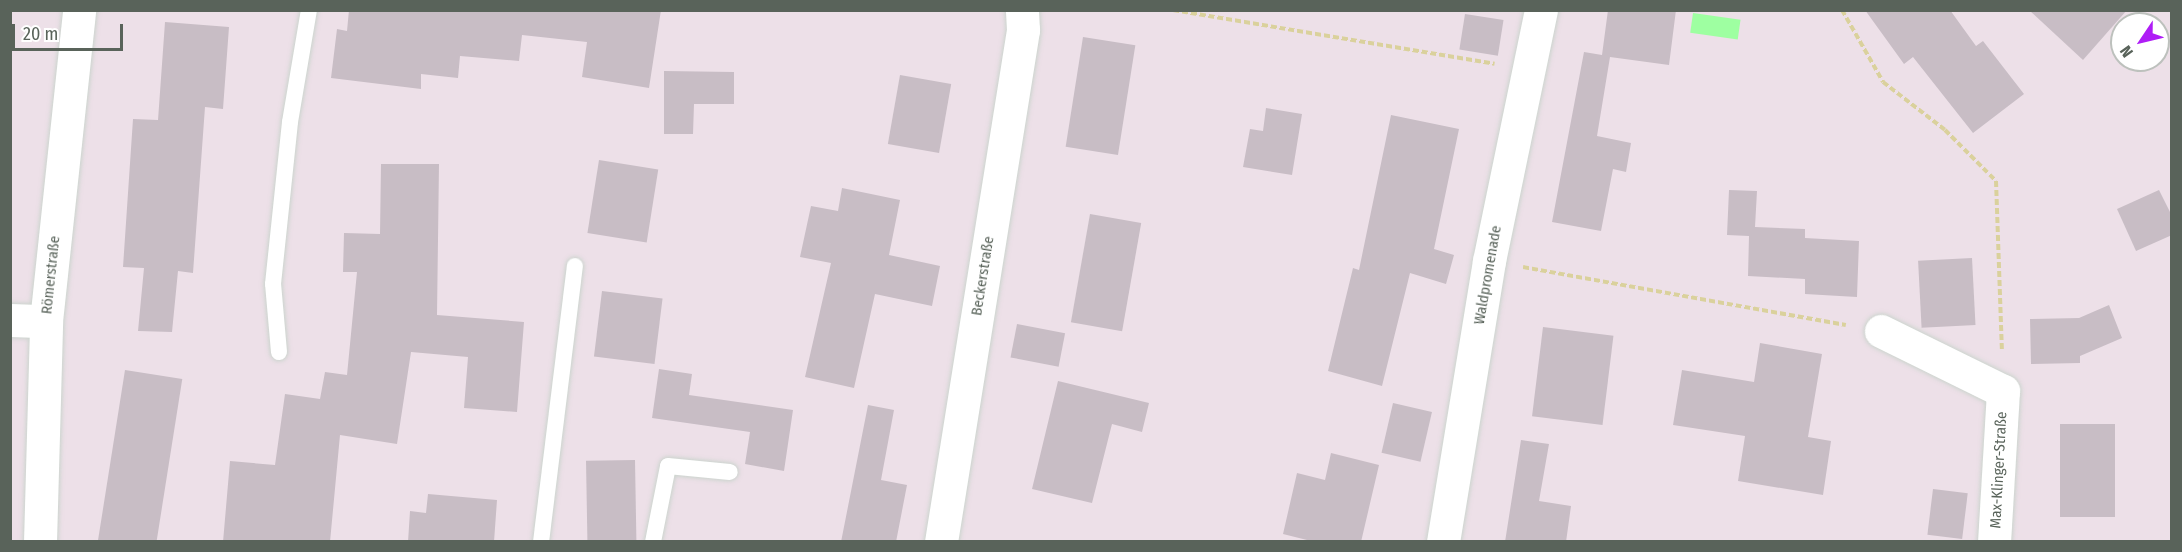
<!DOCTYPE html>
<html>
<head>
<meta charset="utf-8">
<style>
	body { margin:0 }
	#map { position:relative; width:2182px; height:552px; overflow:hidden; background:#ede0e8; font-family:"Fira Sans Condensed",sans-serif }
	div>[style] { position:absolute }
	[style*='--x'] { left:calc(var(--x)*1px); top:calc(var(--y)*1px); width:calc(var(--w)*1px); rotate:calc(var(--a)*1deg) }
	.water>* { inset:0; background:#9effa1; transform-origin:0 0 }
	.building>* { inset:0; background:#c8bdc5; transform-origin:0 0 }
	.path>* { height:4px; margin-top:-2px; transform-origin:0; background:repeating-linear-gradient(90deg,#dad19c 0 6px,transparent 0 9px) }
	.roads { filter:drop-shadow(0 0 2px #ccd4ce) drop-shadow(0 0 2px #ccd4ce) }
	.service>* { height:16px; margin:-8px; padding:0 8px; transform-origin:8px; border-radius:8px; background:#fff }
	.minor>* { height:33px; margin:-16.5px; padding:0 16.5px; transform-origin:16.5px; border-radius:16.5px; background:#fff }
	.tertiary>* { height:33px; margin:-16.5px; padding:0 16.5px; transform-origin:16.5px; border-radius:16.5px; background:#fff }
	span { translate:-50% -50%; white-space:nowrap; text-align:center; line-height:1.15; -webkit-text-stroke:4.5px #fff; paint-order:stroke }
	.street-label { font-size:15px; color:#59635a }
	.frame { position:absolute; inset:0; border:12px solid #59635a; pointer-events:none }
	.north { position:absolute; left:2110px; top:12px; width:60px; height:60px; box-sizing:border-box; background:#fff; border:2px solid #bdc1bd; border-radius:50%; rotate:235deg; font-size:16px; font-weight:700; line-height:24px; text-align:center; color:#59635a }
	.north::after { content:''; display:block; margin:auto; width:21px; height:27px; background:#af1df6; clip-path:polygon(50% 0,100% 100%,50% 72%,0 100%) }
	.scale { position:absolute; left:12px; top:24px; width:111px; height:27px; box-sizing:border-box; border:3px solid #59635a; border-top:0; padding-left:8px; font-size:18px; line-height:21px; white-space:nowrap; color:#59635a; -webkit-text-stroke:4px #fff; paint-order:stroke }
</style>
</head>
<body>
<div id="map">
	<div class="water">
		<div style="left:1693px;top:13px;width:48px;height:20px;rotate:8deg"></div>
	</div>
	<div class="building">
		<div style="clip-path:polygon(349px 10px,661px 10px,649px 88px,582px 77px,587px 42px,522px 35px,519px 61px,460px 56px,458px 78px,421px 74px,421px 89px,331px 78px,337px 29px,347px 31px)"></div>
		<div style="clip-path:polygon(1608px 10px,1676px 10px,1669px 65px,1610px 57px,1597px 136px,1631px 143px,1626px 172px,1613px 169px,1601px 231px,1552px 222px,1584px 52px,1602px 55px)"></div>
		<div style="clip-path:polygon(1865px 10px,1950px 10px,1976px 46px,1983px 41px,2024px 94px,1973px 133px,1913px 57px,1904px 64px)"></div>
		<div style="clip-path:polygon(2029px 10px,2127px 10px,2083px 60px)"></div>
		<div style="left:1465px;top:14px;width:39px;height:36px;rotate:9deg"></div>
		<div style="clip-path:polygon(165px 22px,229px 27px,223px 109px,205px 107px,193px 273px,178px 271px,172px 332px,138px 331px,144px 268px,123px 267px,133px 119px,158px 120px)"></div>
		<div style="left:1083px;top:37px;width:53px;height:111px;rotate:9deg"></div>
		<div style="clip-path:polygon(664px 71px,734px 72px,734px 104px,694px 104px,693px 134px,664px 134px)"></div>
		<div style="left:900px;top:75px;width:52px;height:70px;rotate:10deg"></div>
		<div style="clip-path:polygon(1266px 108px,1302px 114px,1292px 175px,1243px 167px,1250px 129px,1263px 131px)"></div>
		<div style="clip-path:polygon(1391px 115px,1459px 129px,1434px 249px,1454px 255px,1446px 284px,1410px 273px,1382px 386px,1328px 371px,1353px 268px,1359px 270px)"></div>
		<div style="left:599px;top:160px;width:60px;height:74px;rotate:9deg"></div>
		<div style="clip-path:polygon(381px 164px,439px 164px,437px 315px,524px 322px,517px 412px,464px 408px,468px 357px,411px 352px,397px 444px,340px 435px,330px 542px,223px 542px,230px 461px,275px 465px,285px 394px,320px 399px,325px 372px,347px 375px,357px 272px,343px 272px,344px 233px,380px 234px)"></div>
		<div style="clip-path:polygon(842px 188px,900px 200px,889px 255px,940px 266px,932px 306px,875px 294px,854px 388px,805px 377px,831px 263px,800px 257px,811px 206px,838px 211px)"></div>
		<div style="clip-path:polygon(1729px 190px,1757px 191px,1755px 227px,1805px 229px,1805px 238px,1859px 241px,1857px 297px,1805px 294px,1805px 279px,1748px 276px,1749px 236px,1727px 235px)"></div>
		<div style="clip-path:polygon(2159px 190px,2172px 216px,2172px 235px,2136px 251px,2117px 209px)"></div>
		<div style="left:1090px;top:214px;width:52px;height:110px;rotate:10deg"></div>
		<div style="left:1972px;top:258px;width:67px;height:54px;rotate:87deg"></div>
		<div style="left:602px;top:291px;width:61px;height:66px;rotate:7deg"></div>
		<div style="clip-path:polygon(2109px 305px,2122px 338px,2080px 356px,2080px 363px,2031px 364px,2030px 319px,2079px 318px)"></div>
		<div style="left:1017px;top:324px;width:49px;height:34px;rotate:11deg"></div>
		<div style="left:1543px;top:327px;width:71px;height:90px;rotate:7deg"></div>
		<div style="clip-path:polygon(1760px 343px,1822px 354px,1808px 437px,1831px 441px,1823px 495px,1738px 481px,1745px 436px,1673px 425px,1682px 370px,1754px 382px)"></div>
		<div style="clip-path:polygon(659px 369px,692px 374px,689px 395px,793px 410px,784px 471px,745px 464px,750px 432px,652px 418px)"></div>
		<div style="left:125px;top:370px;width:58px;height:173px;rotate:9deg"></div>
		<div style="clip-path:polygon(1058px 381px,1149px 403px,1142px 432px,1112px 424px,1092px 503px,1032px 489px)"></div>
		<div style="left:1393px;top:403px;width:40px;height:51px;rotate:13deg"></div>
		<div style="clip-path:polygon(868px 405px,894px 410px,881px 480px,907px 485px,896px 542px,841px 542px)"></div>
		<div style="left:2060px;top:424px;width:55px;height:93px"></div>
		<div style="clip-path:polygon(1521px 440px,1549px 444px,1539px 501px,1571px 506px,1566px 542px,1505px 542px)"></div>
		<div style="clip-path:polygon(1331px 453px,1379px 465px,1361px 542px,1315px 542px,1283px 534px,1297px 473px,1325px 480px)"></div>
		<div style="left:635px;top:460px;width:82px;height:49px;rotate:89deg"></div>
		<div style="left:1933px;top:489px;width:35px;height:46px;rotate:7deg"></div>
		<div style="clip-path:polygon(428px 494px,497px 500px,494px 542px,408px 542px,410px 511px,426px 513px)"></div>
	</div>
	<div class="path">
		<div style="--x:1173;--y:10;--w:326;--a:9.5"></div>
		<div style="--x:1842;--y:10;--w:83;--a:60.3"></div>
		<div style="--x:1883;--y:82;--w:78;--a:37.7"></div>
		<div style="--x:1945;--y:130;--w:72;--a:45"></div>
		<div style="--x:1996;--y:181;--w:170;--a:88"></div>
		<div style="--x:1523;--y:267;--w:328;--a:10.2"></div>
	</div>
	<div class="roads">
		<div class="service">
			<div style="--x:279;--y:352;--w:68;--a:-95"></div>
			<div style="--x:273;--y:284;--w:163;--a:-84"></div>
			<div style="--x:290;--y:122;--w:114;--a:-80.4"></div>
			<div style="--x:541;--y:542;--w:278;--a:-83"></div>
			<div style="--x:653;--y:542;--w:77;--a:-78.8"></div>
			<div style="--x:668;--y:466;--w:62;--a:5.5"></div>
		</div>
		<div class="minor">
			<div style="--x:10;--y:320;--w:36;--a:2"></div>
			<div style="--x:1881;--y:331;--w:136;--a:26.2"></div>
			<div style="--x:2003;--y:391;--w:151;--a:93.4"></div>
			<div style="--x:941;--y:542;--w:519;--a:-80.9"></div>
			<div style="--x:1023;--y:30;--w:20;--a:-93"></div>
			<div style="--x:1443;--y:542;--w:285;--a:-80.7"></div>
			<div style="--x:1489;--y:261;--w:256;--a:-78.3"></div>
		</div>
		<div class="tertiary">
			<div style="--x:40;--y:542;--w:221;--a:-88.4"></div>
			<div style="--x:46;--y:321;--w:313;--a:-83.9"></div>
		</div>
	</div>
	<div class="street-label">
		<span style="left:51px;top:275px;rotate:-84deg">Römerstraße</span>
		<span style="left:1488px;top:275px;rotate:-80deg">Waldpromenade</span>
		<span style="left:983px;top:276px;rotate:-81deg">Beckerstraße</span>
		<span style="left:1999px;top:470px;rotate:-87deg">Max-Klinger-Straße</span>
	</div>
	<div class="frame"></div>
	<div class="north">N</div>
	<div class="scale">20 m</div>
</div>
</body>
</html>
